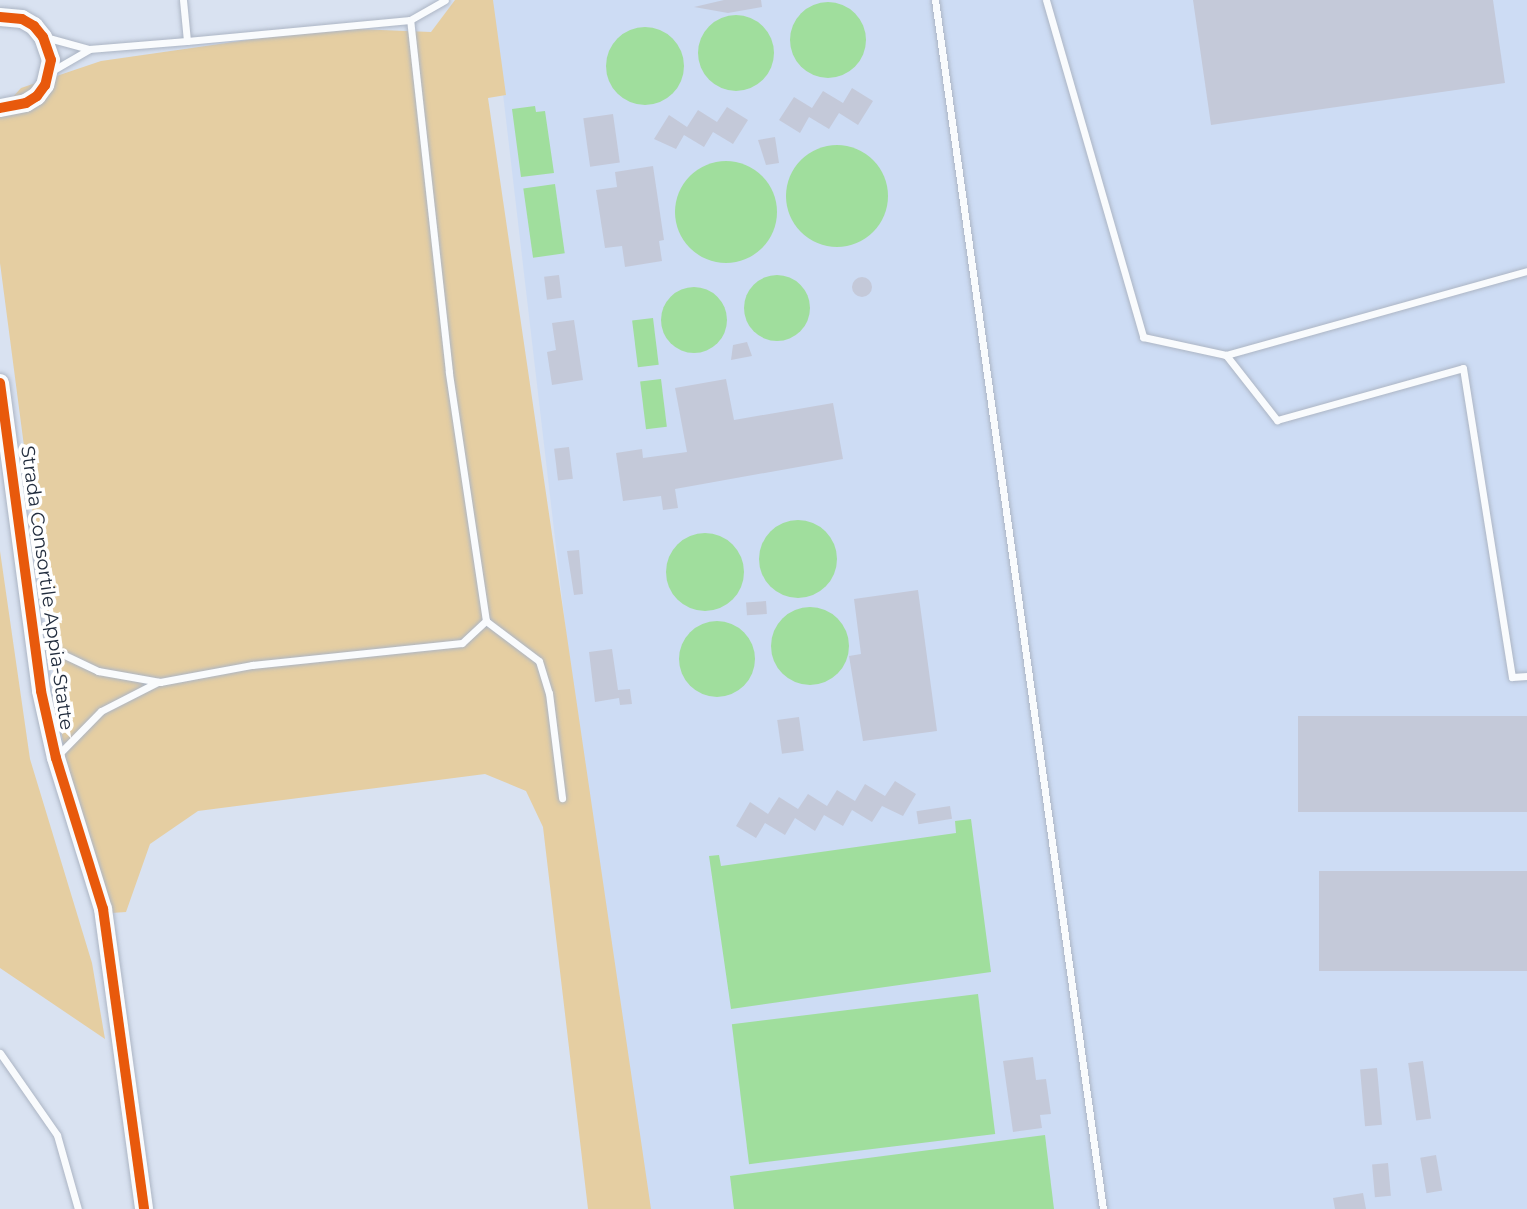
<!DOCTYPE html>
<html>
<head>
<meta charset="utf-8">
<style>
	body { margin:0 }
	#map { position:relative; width:1527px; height:1209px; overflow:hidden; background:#d9e2f1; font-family:Montserrat,sans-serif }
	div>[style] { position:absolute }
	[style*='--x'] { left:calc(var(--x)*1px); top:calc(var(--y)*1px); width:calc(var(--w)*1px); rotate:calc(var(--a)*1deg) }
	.built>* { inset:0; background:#cddcf4 }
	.green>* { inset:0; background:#e5cea2 }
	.water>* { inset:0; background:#a0de9d; transform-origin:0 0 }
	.round { border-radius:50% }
	.building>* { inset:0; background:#c4c9d9; transform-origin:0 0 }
	.roads { filter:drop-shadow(0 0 2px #acb5c4) drop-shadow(0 0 2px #acb5c4) }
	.service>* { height:7px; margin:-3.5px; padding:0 3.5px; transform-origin:3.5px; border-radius:3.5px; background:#f9fbfd }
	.tertiary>* { height:18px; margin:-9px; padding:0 9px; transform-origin:9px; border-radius:9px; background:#f9fbfd }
	.cycleway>* { height:10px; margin:-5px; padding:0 5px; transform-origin:5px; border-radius:5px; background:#e8590c }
	span { translate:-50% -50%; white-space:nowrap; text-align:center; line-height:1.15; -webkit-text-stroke:7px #fff; paint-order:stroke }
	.street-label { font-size:19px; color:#222d3e }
</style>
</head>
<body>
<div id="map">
	<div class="built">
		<div style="clip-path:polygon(492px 0,1527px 0,1527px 1209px,649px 1209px,567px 641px)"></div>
	</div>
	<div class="green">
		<div style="clip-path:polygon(455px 0,493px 0,506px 95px,488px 98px,651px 1209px,588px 1209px,543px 827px,526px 791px,485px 774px,198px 811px,150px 844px,126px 912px,111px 913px,70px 797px,0 263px,0 111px,21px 88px,101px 61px,332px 28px,431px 32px)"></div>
		<div style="clip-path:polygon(0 551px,30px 759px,92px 963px,105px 1039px,0 968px)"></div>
	</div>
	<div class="water">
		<div class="round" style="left:790px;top:2px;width:76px;height:76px"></div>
		<div class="round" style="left:698px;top:15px;width:76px;height:76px"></div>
		<div class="round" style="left:606px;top:27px;width:78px;height:78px"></div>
		<div style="clip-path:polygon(535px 106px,536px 112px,545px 111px,554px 173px,521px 177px,512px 109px)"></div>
		<div class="round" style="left:786px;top:145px;width:102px;height:102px"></div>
		<div class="round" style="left:675px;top:161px;width:102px;height:102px"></div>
		<div style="left:555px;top:184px;width:70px;height:32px;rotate:82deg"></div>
		<div class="round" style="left:744px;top:275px;width:66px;height:66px"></div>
		<div class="round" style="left:661px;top:287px;width:66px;height:66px"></div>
		<div style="left:653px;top:318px;width:47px;height:21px;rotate:83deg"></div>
		<div style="left:661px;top:379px;width:48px;height:21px;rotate:83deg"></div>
		<div class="round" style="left:759px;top:520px;width:78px;height:78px"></div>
		<div class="round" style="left:666px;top:533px;width:78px;height:78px"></div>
		<div class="round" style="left:771px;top:607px;width:78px;height:78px"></div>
		<div class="round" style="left:679px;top:621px;width:76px;height:76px"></div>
		<div style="clip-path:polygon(971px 819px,991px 972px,731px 1009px,709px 856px,719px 855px,721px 866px,956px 833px,955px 821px)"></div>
		<div style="left:978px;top:994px;width:141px;height:248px;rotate:83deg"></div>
		<div style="clip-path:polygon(1045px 1135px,1054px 1209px,734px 1209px,730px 1176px)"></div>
	</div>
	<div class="building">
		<div style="clip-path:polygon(724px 0,761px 0,762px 7px,728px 13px,694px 7px)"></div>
		<div style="clip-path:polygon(1193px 0,1493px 0,1505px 83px,1211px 125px)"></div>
		<div style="clip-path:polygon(852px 88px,873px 101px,858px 125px,839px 113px,829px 129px,809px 117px,800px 133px,779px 120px,794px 97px,812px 108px,823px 91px,843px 103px)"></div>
		<div style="clip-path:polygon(727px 107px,748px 120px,733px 144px,713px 132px,704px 147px,684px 135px,676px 149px,654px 139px,669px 115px,687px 127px,698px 110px,717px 122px)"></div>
		<div style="left:613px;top:114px;width:49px;height:30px;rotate:82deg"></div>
		<div style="clip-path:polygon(775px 137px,779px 163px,766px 165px,758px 140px)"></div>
		<div style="clip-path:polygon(653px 166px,664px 240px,659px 241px,662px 261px,625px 267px,622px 246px,605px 248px,596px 190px,617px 187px,615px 172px)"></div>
		<div style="left:559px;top:275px;width:23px;height:15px;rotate:83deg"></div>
		<div class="round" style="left:852px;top:277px;width:20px;height:20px"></div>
		<div style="clip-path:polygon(574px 320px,583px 380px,552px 385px,547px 352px,556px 350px,552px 323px)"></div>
		<div style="clip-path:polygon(747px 342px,752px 356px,731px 360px,733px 345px)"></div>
		<div style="clip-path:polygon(726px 379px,734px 420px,833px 403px,843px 459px,675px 489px,678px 508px,663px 510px,661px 496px,623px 501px,616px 453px,642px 449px,643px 458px,687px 452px,675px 388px)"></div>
		<div style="left:569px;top:447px;width:32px;height:15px;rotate:83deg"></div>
		<div style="clip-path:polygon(579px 550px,583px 594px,574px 595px,567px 551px)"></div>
		<div style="clip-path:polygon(918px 590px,937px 731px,863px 741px,849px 656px,861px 654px,854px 599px)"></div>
		<div style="left:766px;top:601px;width:13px;height:20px;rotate:86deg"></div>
		<div style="clip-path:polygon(612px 649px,618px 690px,630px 689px,632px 704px,620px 705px,619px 698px,595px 702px,589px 652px)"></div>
		<div style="left:1527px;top:716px;width:96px;height:229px;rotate:90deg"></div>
		<div style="left:799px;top:717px;width:34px;height:22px;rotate:82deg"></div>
		<div style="clip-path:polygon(895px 781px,916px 794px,903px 816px,882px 806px,872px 822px,852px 810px,843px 826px,824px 815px,815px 831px,795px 818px,785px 835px,765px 823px,756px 838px,736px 826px,750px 802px,768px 814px,779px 797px,798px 809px,808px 794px,827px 806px,837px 790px,855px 801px,865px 784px,885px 796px)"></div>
		<div style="left:950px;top:806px;width:13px;height:34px;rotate:81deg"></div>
		<div style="left:1527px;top:871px;width:100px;height:208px;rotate:90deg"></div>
		<div style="clip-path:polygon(1033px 1057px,1036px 1080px,1046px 1079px,1051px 1114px,1040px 1115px,1042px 1128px,1013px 1132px,1003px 1061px)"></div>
		<div style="left:1423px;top:1061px;width:58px;height:15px;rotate:82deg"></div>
		<div style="left:1377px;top:1068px;width:57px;height:17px;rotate:85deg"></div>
		<div style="left:1436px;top:1155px;width:36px;height:16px;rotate:80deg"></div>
		<div style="left:1388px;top:1163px;width:33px;height:16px;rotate:85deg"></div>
		<div style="clip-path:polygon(1363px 1193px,1366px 1209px,1335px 1209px,1333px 1198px)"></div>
	</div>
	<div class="roads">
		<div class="service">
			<div style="--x:183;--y:0;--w:41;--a:84.4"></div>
			<div style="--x:935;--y:0;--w:1221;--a:82.09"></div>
			<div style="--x:1046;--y:0;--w:351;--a:73.9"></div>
			<div style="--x:1143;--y:337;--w:85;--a:12.2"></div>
			<div style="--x:45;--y:37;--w:46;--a:15.3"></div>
			<div style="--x:89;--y:49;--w:98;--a:-4.7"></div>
			<div style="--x:187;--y:41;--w:224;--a:-5.4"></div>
			<div style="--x:410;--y:20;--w:40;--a:-29.7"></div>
			<div style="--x:50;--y:72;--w:44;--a:-30.1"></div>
			<div style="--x:1527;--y:271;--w:313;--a:164.4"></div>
			<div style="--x:1226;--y:355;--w:83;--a:51.9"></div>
			<div style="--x:1277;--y:420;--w:193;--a:-15.6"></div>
			<div style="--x:1463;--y:368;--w:313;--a:81"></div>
			<div style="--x:1512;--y:677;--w:15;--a:-4"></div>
			<div style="--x:486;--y:621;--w:66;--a:37"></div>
			<div style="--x:539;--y:661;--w:34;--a:73"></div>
			<div style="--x:549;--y:693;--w:106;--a:82.9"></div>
			<div style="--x:37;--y:642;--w:68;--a:25.4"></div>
			<div style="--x:98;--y:671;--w:63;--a:10.1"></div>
			<div style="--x:160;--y:682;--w:94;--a:-10.5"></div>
			<div style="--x:252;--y:665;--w:211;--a:-6"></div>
			<div style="--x:462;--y:643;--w:33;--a:-43"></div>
			<div style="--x:486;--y:621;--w:252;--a:-98.5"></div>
			<div style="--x:449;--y:372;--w:354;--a:-96.3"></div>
			<div style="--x:56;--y:757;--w:64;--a:-45.6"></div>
			<div style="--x:101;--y:711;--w:64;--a:-27"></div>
			<div style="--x:0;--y:1053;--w:100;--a:55.2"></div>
			<div style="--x:57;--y:1135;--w:77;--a:74.2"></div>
		</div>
		<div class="tertiary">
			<div style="--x:0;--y:17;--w:22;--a:5"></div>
			<div style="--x:22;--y:19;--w:14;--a:30"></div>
			<div style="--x:34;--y:26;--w:14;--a:51"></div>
			<div style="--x:43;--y:37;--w:24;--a:71"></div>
			<div style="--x:51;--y:60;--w:26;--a:103"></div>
			<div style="--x:45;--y:85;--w:14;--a:126"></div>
			<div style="--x:37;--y:96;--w:13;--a:148"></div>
			<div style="--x:26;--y:103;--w:26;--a:169"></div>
			<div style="--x:0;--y:383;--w:311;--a:82.4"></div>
			<div style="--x:41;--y:691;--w:69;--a:77.4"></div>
			<div style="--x:56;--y:758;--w:158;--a:72.7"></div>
			<div style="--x:103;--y:909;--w:303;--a:82.2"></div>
		</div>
	</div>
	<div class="cycleway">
		<div style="--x:0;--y:17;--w:22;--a:5"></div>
		<div style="--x:22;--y:19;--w:14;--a:30"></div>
		<div style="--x:34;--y:26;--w:14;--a:51"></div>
		<div style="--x:43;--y:37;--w:24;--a:71"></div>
		<div style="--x:51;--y:60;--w:26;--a:103"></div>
		<div style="--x:45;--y:85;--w:14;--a:126"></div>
		<div style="--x:37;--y:96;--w:13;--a:148"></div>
		<div style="--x:26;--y:103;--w:26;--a:169"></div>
		<div style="--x:0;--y:383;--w:311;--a:82.4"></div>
		<div style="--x:41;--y:691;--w:69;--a:77.4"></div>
		<div style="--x:56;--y:758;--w:158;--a:72.7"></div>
		<div style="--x:103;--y:909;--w:303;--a:82.2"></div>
	</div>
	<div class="street-label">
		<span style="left:47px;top:588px;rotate:82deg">Strada Consortile Appia-Statte</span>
	</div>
</div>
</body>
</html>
